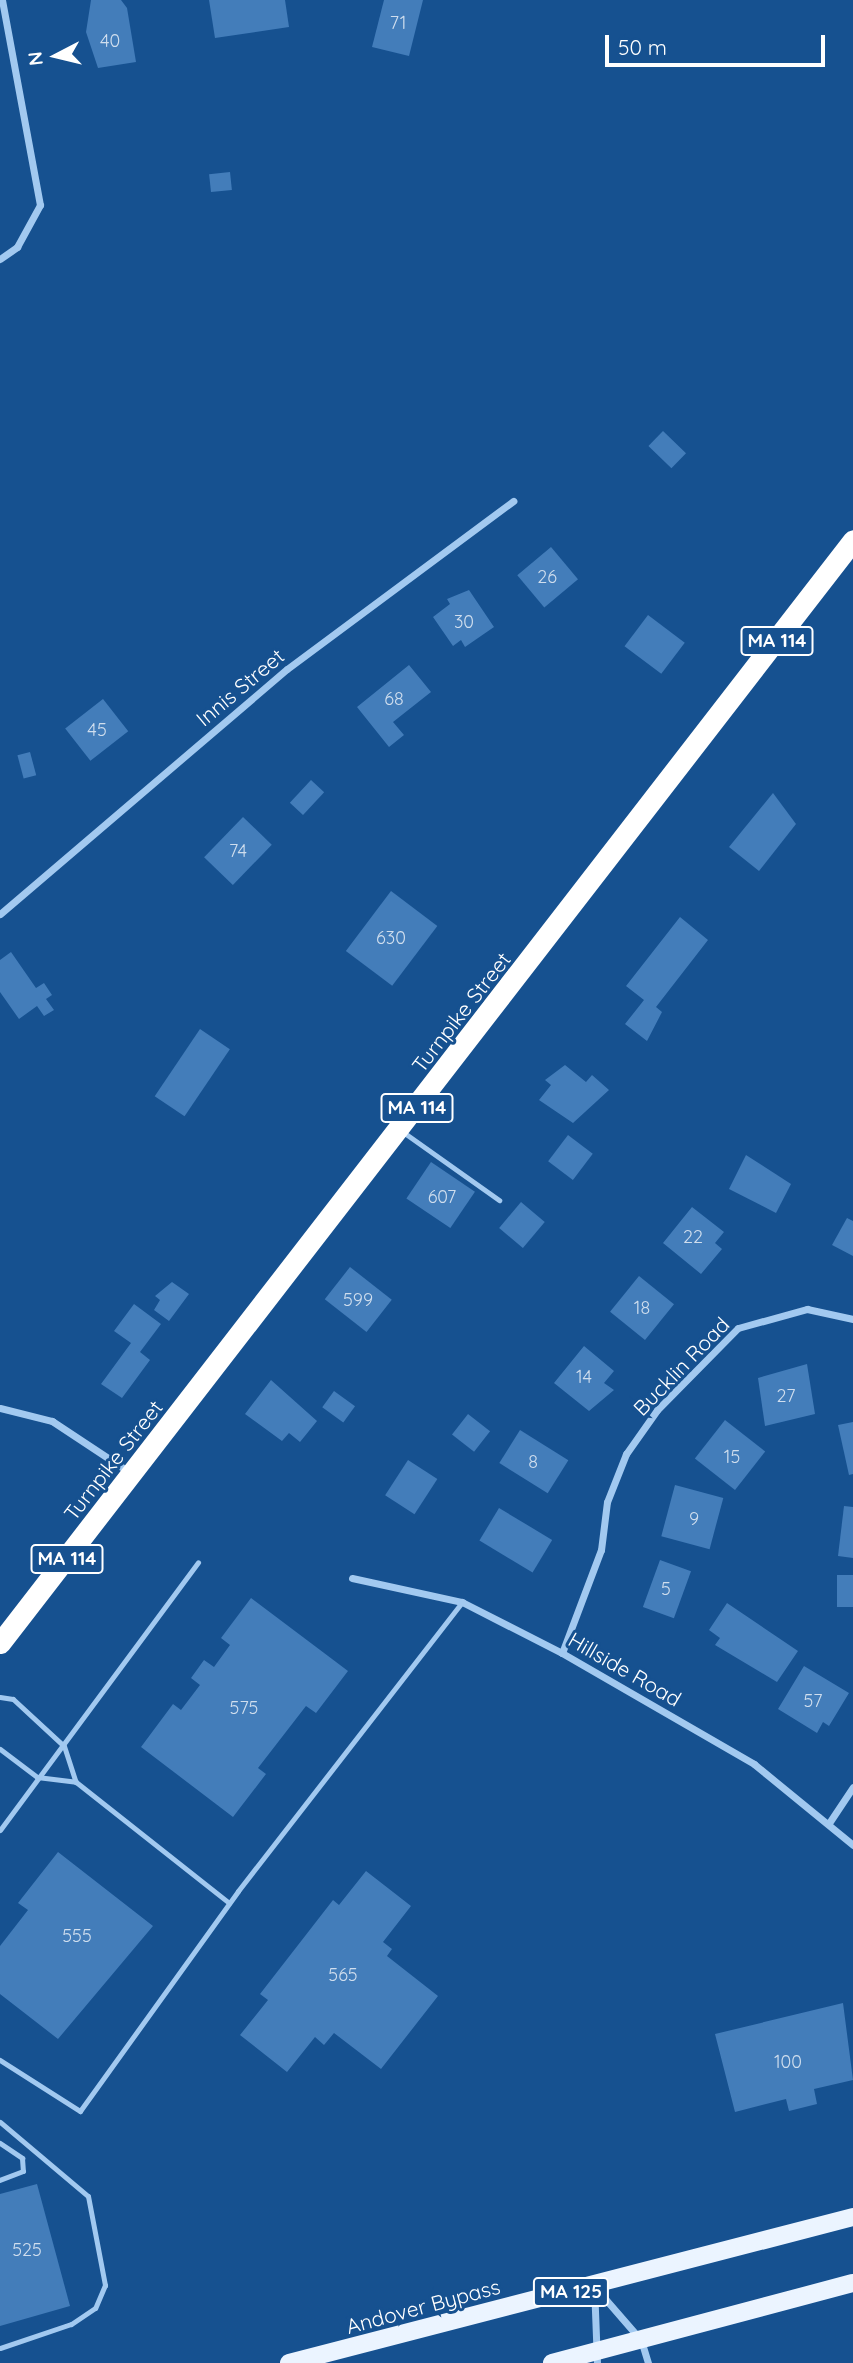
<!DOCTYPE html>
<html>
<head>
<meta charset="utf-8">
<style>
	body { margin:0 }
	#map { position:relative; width:853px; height:2363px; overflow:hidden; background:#165190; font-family:Quicksand,sans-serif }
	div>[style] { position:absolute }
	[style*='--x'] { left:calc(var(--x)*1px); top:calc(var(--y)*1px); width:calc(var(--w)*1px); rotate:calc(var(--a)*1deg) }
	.building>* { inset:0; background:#437dba; transform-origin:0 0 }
	.lane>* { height:5px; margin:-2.5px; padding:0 2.5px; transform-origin:2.5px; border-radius:2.5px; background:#a2c9f0 }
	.street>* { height:7px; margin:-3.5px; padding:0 3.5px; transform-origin:3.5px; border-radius:3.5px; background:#a2c9f0 }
	.primary>* { height:18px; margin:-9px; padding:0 9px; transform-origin:9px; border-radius:9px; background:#ebf4ff }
	.highway>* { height:21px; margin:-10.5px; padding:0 10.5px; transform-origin:10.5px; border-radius:10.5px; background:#fff }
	span { translate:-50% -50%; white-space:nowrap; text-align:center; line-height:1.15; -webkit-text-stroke:6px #165190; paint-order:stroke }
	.number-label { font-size:18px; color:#d0deee }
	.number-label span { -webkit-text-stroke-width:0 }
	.shield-label span { padding:2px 5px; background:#165190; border:2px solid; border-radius:5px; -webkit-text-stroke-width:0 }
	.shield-label { font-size:19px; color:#fff; font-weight:700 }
	.street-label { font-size:21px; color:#fff }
	.north { position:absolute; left:21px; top:21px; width:70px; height:70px; -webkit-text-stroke:5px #165190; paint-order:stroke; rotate:263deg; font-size:19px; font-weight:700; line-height:28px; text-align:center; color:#fff }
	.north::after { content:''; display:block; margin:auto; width:24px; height:32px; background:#fff; clip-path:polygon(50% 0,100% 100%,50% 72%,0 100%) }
	.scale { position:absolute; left:605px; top:35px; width:220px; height:32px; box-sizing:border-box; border:4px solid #fff; border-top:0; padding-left:9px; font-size:21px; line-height:24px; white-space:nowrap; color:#fff; -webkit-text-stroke:5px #165190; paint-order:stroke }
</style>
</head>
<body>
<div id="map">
	<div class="building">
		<div style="clip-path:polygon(91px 0,121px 0,127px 8px,136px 62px,98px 68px,86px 32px)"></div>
		<div style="clip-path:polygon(209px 0,285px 0,289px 27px,215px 38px)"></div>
		<div style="clip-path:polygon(384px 0,423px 0,409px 56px,372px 47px)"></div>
		<div style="left:230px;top:172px;width:18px;height:21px;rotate:84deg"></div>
		<div style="left:663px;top:431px;width:32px;height:21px;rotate:44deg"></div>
		<div style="left:551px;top:547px;width:42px;height:44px;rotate:50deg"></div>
		<div style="clip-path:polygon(469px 590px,494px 627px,465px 647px,461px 640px,453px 646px,433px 617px,450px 604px,447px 599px)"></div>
		<div style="left:648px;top:615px;width:46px;height:39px;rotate:37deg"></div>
		<div style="clip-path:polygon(409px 665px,431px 692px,393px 722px,404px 735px,389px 747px,357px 707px)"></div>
		<div style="left:103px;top:699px;width:41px;height:48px;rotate:52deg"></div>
		<div style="left:30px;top:752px;width:24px;height:13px;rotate:75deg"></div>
		<div style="left:311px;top:780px;width:18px;height:31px;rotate:43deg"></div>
		<div style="clip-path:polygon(773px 793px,796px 824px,759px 871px,729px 847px)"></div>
		<div style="left:243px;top:817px;width:40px;height:56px;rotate:44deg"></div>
		<div style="left:391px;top:891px;width:58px;height:75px;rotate:37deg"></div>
		<div style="clip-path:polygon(680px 917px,708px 940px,656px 1007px,662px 1012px,647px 1041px,625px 1024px,644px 1000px,626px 986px)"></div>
		<div style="clip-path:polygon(11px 952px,36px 988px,44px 983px,52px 995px,46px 999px,54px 1010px,44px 1016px,37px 1006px,19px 1019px,0 992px,0 960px)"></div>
		<div style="left:200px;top:1029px;width:36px;height:81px;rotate:34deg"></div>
		<div style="clip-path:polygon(565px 1065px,586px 1082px,592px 1075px,609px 1090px,573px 1123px,539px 1100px,551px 1085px,545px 1080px)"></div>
		<div style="left:568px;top:1135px;width:31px;height:33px;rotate:37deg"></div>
		<div style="clip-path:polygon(746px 1155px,791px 1184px,776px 1213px,729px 1189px)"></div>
		<div style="left:431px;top:1162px;width:53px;height:44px;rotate:34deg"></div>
		<div style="left:521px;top:1202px;width:31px;height:34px;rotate:40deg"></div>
		<div style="clip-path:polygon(692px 1207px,724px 1232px,715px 1243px,722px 1249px,701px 1274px,663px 1243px)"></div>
		<div style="clip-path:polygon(847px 1218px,853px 1221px,853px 1256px,832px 1245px)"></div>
		<div style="left:350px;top:1267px;width:53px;height:41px;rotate:38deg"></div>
		<div style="left:639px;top:1276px;width:45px;height:46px;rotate:39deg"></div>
		<div style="clip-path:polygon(172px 1282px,189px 1294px,169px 1321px,154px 1310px,160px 1300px,155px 1296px)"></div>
		<div style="clip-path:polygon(134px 1304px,161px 1324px,140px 1352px,150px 1360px,122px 1398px,101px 1384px,131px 1343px,114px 1331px)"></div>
		<div style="clip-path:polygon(584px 1346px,614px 1371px,604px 1383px,614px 1390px,589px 1411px,554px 1383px)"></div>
		<div style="clip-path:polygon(807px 1364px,815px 1414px,765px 1426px,758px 1378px)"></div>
		<div style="clip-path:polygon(271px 1380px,317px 1421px,300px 1442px,289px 1433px,282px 1441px,245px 1414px)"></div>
		<div style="left:334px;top:1391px;width:26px;height:20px;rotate:36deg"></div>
		<div style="left:468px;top:1414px;width:28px;height:26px;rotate:38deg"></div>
		<div style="left:725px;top:1420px;width:51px;height:49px;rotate:38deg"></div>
		<div style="clip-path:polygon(853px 1422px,853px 1474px,849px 1475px,838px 1425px)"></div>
		<div style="left:520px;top:1430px;width:57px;height:39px;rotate:32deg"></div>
		<div style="left:408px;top:1460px;width:35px;height:42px;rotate:33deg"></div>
		<div style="left:675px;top:1485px;width:50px;height:53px;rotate:15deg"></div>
		<div style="clip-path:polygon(844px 1506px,853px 1507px,853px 1558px,838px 1556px)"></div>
		<div style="left:499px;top:1508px;width:62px;height:38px;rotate:31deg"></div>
		<div style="left:660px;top:1560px;width:33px;height:50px;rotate:20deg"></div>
		<div style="left:853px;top:1575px;width:32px;height:16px;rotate:90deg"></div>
		<div style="clip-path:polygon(251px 1598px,348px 1671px,316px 1713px,306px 1706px,258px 1768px,266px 1774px,233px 1817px,141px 1747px,173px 1704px,181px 1710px,200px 1685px,191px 1678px,204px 1660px,214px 1667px,230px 1645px,221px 1638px)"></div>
		<div style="clip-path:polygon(727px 1603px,798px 1651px,777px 1682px,715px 1645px,720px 1638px,709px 1630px)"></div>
		<div style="clip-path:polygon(804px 1666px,849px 1693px,829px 1726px,823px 1722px,817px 1733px,778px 1709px)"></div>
		<div style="clip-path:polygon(58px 1852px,153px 1926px,58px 2039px,0 1994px,0 1946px,28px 1910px,18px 1903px)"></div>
		<div style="clip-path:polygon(366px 1871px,411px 1906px,383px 1942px,392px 1949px,387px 1956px,438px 1996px,381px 2069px,334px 2033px,324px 2045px,315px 2037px,287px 2072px,240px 2035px,268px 2000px,260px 1994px,333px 1900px,339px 1905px)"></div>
		<div style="clip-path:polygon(843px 2003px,853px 2080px,814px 2089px,817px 2104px,789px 2111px,786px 2099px,735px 2112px,715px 2034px)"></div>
		<div style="clip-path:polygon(37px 2184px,70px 2306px,0 2326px,0 2194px)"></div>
	</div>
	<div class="lane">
		<div style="--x:403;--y:1132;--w:118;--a:35.3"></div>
		<div style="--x:0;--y:1697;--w:13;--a:9"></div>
		<div style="--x:13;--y:1699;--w:69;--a:42.7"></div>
		<div style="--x:64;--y:1746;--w:38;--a:72"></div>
		<div style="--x:0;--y:1749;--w:46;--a:37.1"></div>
		<div style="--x:37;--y:1777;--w:39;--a:7"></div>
		<div style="--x:76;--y:1782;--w:195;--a:38.3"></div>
		<div style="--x:0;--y:1830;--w:333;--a:-53.5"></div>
		<div style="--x:0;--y:2060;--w:95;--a:32.5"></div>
		<div style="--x:80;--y:2111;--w:271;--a:-54.3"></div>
		<div style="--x:238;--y:1891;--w:366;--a:-52.2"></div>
		<div style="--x:0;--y:2122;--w:115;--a:40.1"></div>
		<div style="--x:88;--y:2196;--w:91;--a:79.2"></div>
		<div style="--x:105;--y:2285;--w:25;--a:113"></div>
		<div style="--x:95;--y:2308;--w:29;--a:146"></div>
		<div style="--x:71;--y:2324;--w:75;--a:161.3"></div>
		<div style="--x:0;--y:2143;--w:27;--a:34"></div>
		<div style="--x:22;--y:2158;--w:13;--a:86"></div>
		<div style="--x:23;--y:2171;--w:25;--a:159"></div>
	</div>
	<div class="street">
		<div style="--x:0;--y:259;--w:21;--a:-35"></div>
		<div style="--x:17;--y:247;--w:48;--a:-61.3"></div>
		<div style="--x:40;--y:205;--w:208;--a:-100.5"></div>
		<div style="--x:0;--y:914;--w:377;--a:-40.5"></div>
		<div style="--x:287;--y:669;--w:282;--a:-36.6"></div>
		<div style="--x:0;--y:1408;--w:54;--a:14"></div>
		<div style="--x:52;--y:1421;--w:92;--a:33.5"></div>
		<div style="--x:352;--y:1578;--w:113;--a:12.3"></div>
		<div style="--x:462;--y:1602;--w:112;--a:27"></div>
		<div style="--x:562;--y:1653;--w:222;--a:30"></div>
		<div style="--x:754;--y:1764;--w:128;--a:39.3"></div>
		<div style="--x:562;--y:1653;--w:110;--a:-69.3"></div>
		<div style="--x:601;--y:1550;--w:48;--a:-82.9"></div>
		<div style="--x:607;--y:1502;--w:52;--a:-68.4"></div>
		<div style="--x:626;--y:1454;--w:54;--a:-54.8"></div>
		<div style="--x:657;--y:1410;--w:115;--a:-45.4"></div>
		<div style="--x:738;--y:1328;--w:72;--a:-15.4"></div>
		<div style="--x:807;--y:1309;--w:47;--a:12.3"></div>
		<div style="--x:829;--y:1823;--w:43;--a:-56.3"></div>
		<div style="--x:597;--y:2363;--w:77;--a:-92.2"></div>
		<div style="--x:594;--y:2286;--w:72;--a:49"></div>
		<div style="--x:641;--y:2340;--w:24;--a:73"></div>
	</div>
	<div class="primary">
		<div style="--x:289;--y:2363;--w:583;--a:-14.51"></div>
		<div style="--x:552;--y:2363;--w:311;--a:-14.9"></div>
	</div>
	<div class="highway">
		<div style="--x:0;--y:1643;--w:1394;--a:-52.28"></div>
	</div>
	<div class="number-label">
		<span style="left:398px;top:23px">71</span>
		<span style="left:110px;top:41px">40</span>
		<span style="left:547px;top:577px">26</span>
		<span style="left:464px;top:622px">30</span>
		<span style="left:394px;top:699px">68</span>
		<span style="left:97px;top:730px">45</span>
		<span style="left:238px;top:851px">74</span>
		<span style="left:391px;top:938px">630</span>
		<span style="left:442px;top:1197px">607</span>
		<span style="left:693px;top:1237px">22</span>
		<span style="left:358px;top:1300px">599</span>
		<span style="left:642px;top:1308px">18</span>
		<span style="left:584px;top:1377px">14</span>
		<span style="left:786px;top:1396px">27</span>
		<span style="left:732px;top:1457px">15</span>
		<span style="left:533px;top:1462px">8</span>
		<span style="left:694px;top:1519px">9</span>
		<span style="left:666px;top:1589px">5</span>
		<span style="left:813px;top:1701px">57</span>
		<span style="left:244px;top:1708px">575</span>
		<span style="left:77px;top:1936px">555</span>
		<span style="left:343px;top:1975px">565</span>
		<span style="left:788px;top:2062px">100</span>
		<span style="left:27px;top:2250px">525</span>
	</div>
	<div class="shield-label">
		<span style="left:777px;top:641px">MA 114</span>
		<span style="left:417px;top:1108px">MA 114</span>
		<span style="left:67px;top:1559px">MA 114</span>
		<span style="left:571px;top:2292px">MA 125</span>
	</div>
	<div class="street-label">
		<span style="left:240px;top:687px;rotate:-40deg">Innis Street</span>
		<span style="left:461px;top:1012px;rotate:-52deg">Turnpike Street</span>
		<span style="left:681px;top:1366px;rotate:-46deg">Bucklin Road</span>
		<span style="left:113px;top:1460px;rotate:-52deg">Turnpike Street</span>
		<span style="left:625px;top:1669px;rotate:30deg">Hillside Road</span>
		<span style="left:423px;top:2306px;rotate:-15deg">Andover Bypass</span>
	</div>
	<div class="north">N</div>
	<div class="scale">50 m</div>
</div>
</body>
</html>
